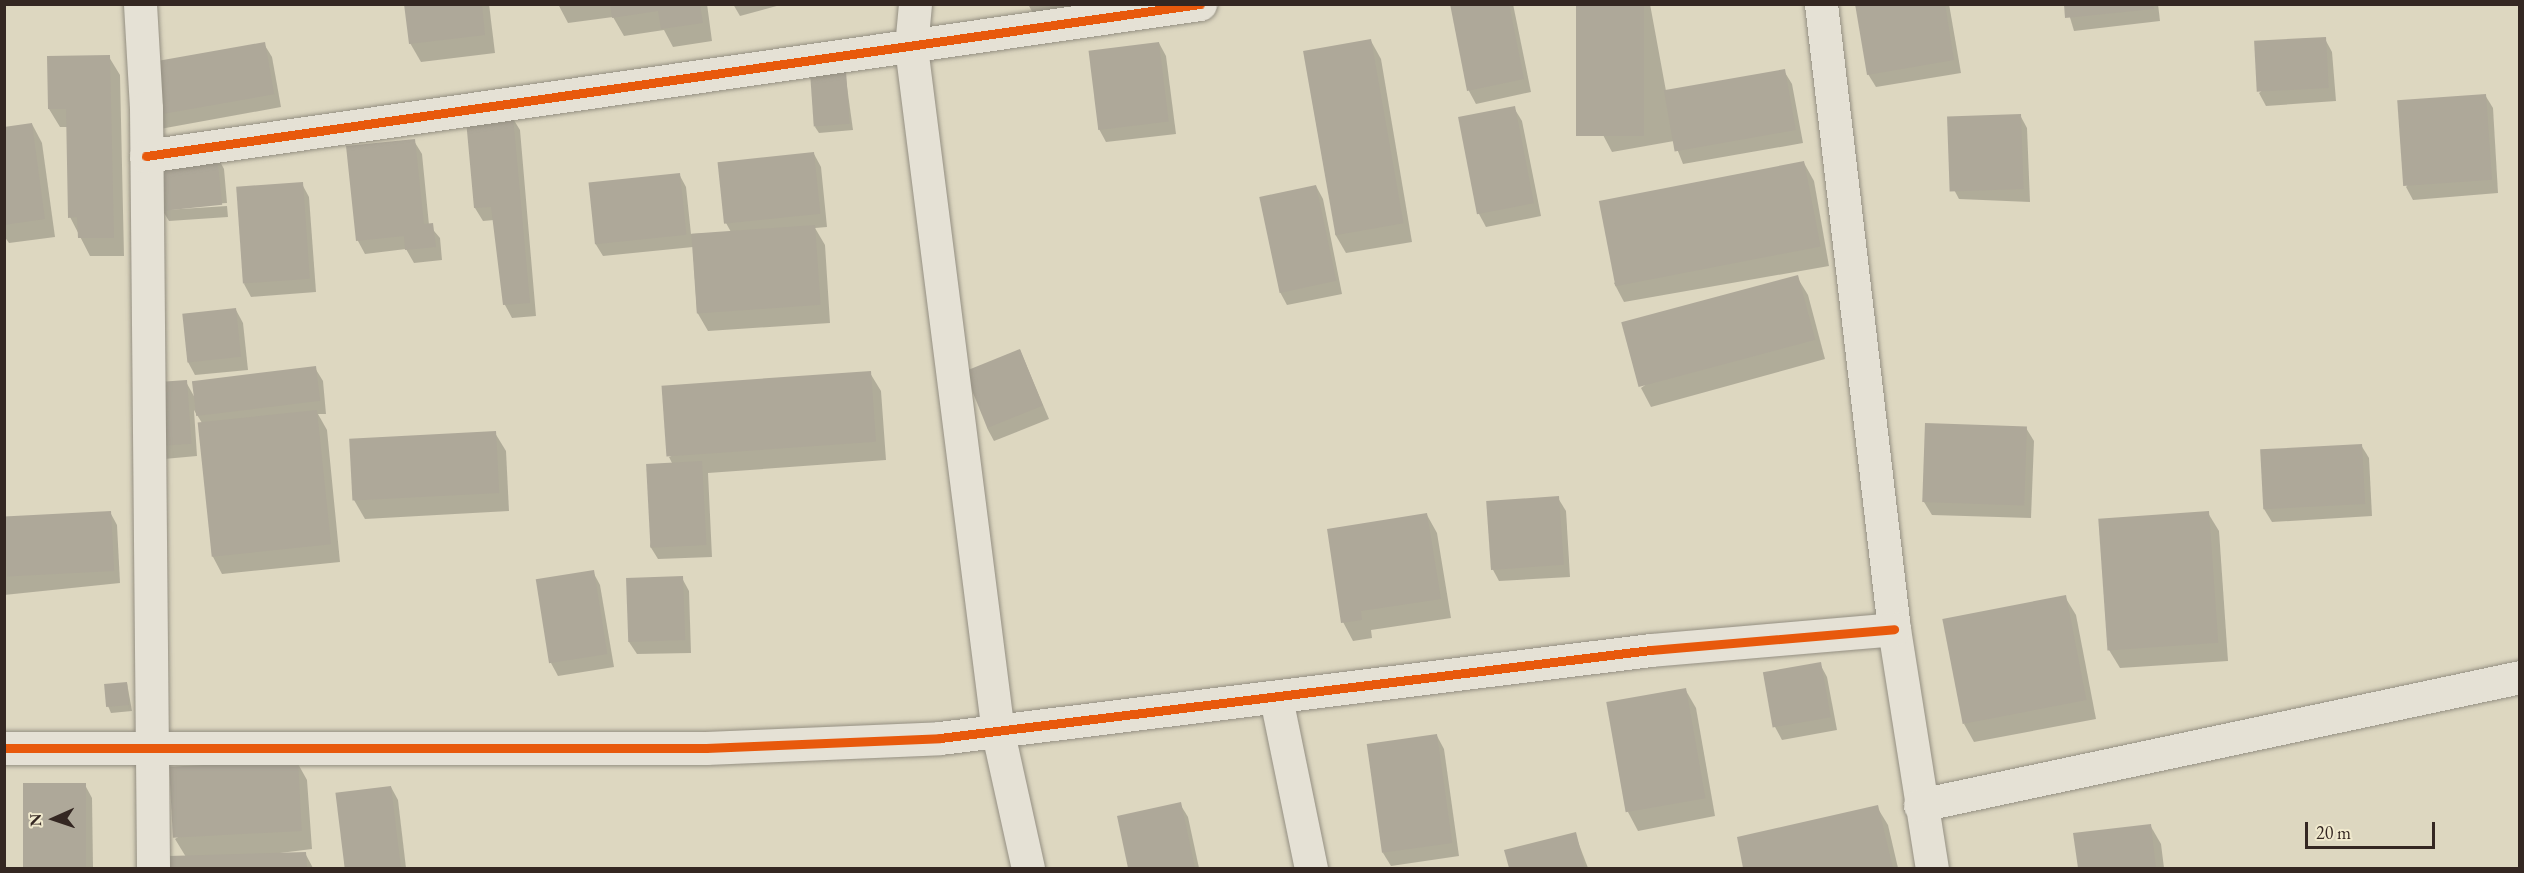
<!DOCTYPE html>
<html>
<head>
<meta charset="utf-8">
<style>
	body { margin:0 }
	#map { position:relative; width:2524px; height:873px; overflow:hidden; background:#ddd7c0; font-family:"EB Garamond",serif }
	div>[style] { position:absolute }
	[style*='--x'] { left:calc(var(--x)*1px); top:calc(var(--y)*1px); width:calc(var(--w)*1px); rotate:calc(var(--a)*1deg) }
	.shadow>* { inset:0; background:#0003 }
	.building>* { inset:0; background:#aea899; transform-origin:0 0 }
	.roads { filter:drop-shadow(0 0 2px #948f82) drop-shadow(0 0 2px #948f82) }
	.minor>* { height:33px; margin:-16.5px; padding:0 16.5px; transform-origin:16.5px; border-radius:16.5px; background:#e5e1d5 }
	.cycleway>* { height:9px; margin:-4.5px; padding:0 4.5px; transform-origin:4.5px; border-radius:4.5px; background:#e8590c }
	span { translate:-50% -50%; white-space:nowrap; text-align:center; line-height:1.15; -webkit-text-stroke:4.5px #f1eace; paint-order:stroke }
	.frame { position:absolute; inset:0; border:6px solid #342722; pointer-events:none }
	.north { position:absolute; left:24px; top:789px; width:60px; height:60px; -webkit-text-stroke:4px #f1eace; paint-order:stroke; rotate:267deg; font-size:16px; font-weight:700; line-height:24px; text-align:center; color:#342722 }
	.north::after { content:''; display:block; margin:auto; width:21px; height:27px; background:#342722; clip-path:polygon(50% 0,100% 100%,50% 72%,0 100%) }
	.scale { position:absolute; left:2305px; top:822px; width:130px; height:27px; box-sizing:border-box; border:3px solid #342722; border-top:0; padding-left:8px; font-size:18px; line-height:21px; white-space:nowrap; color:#342722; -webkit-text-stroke:4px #f1eace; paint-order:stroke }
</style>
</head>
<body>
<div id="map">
	<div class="shadow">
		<div style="clip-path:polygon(405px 4px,489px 4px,495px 53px,421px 62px,410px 43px)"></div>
		<div style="clip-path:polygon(558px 4px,707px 4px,712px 41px,673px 47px,664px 30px,624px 36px,613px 17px,568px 23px)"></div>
		<div style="clip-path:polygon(733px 4px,784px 4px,740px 16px)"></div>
		<div style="clip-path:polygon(1028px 4px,1121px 4px,1035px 17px)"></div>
		<div style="clip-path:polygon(1451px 4px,1513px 4px,1531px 92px,1476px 104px,1469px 91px)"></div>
		<div style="clip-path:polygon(1578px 4px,1650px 4px,1666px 91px,1784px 71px,1792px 84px,1803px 143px,1683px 164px,1674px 141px,1612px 152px,1602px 133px)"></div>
		<div style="clip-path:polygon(1856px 4px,1949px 4px,1961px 73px,1876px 87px,1868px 74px)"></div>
		<div style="clip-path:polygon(2066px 4px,2158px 4px,2160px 21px,2074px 31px)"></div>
		<div style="clip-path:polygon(2325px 39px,2332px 52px,2336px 101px,2266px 106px,2259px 93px)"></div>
		<div style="clip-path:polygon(1371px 41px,1381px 59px,1412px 242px,1346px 253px,1335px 234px)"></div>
		<div style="clip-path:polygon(1159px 43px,1166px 56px,1176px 134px,1106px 142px,1099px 129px)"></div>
		<div style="clip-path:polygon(264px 44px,272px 57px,281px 107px,160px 129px,153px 116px)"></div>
		<div style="clip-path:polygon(109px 57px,120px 75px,124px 256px,90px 256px,70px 217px,68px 127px,60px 127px,49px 109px)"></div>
		<div style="clip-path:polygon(845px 72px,853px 130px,819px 133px,815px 127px)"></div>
		<div style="clip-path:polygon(2485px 95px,2493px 108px,2498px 193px,2413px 200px,2406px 187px)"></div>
		<div style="clip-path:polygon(1514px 108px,1522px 121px,1541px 216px,1486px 227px,1479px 214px,1460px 119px)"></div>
		<div style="clip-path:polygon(2020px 115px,2027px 128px,2030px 202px,1959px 199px,1952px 186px)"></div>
		<div style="clip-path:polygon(512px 117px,520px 130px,536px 316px,512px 318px,505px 305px,494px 220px,483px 221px,475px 208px)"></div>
		<div style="clip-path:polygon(32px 124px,42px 143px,55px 237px,9px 243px,4px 236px,4px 128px)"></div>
		<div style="clip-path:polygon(414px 141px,422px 154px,429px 225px,440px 238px,442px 260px,414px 263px,406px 249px,365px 254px,358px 241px,348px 147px)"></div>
		<div style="clip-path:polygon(814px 154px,821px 167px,827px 227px,815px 228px,825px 245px,830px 323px,708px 331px,697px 312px,693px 247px,603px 256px,595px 243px,679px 174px,686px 187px,691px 234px,731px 232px,726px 223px)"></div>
		<div style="clip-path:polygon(217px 156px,224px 169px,227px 203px,165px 207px,165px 210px,227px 206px,228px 217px,169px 221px,161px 208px)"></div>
		<div style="clip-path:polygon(1804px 163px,1814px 181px,1829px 266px,1624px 302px,1614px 283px)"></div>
		<div style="clip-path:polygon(302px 184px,309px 197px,316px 292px,251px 297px,244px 284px)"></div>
		<div style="clip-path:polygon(1316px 186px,1323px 199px,1342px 294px,1287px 305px,1280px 292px)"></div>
		<div style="clip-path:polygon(1797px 277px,1808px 295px,1825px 359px,1651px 407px,1641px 388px)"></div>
		<div style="clip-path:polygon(236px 310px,243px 323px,248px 370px,195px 375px,188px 362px)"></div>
		<div style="clip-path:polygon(1020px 350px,1049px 419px,994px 441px,987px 428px)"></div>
		<div style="clip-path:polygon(315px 368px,323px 381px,326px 414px,318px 414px,327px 430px,340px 562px,222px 574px,212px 555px,202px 423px,194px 410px,197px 456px,164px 459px,156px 446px,186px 382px,195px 398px)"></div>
		<div style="clip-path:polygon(870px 373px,881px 391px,886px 460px,708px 473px,712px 557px,658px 559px,650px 546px,672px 463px,669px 457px)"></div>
		<div style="clip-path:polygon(2026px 428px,2034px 441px,2031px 518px,1932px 515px,1924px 502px)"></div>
		<div style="clip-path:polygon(495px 433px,506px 451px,509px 511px,365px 519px,354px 500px)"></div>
		<div style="clip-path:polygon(2361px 445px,2369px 458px,2372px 516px,2272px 522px,2264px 509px)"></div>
		<div style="clip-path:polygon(1558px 498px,1566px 511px,1570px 577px,1499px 581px,1492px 568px,1487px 502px)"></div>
		<div style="clip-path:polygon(110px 512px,117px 525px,120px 583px,4px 595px,4px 518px)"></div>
		<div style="clip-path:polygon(2208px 513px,2219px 531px,2228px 661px,2120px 668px,2109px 650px)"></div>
		<div style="clip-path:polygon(1427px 515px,1437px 533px,1451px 618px,1371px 630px,1372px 638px,1353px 641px,1343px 622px)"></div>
		<div style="clip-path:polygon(593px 572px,600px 585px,614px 667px,558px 676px,551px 663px)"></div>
		<div style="clip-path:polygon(682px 578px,689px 591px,691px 653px,637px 654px,629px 642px)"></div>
		<div style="clip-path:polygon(2065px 597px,2076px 615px,2096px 719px,1974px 742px,1964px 724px)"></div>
		<div style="clip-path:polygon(1820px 664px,1827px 677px,1837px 730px,1782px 740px,1775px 727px,1765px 673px)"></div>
		<div style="clip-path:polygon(127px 683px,132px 711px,111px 713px,108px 706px)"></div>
		<div style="clip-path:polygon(1685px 689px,1696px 708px,1715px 816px,1638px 831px,1628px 812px)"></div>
		<div style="clip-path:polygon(1437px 736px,1444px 749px,1459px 856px,1391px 866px,1383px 853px)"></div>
		<div style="clip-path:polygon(297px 762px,307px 780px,312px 849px,272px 854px,305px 853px,313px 868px,171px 868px,171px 858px,186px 857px,175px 839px)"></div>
		<div style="clip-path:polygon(25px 785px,85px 785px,92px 798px,93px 868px,25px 868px)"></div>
		<div style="clip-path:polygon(391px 787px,398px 800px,406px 868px,346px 868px,337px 794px)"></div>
		<div style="clip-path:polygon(1180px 804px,1188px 817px,1199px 868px,1130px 868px,1119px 817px)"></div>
		<div style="clip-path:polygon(1877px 807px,1888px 825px,1898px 868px,1745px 868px,1738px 839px)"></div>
		<div style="clip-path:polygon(2150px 825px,2161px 844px,2164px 868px,2079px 868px,2075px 834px)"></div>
		<div style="clip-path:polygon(1575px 834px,1588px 868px,1510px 868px,1506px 851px)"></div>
	</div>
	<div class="building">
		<div style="clip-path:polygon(404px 4px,482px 4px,485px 35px,409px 44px)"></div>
		<div style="clip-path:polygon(610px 4px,700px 4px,703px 23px,661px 29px,658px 11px,612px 18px)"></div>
		<div style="clip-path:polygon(1450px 4px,1509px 4px,1524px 79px,1467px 91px)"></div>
		<div style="left:1576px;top:4px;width:68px;height:132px"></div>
		<div style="clip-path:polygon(1855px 4px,1945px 4px,1954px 60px,1867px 75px)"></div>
		<div style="clip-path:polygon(2064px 4px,2153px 4px,2154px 9px,2065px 18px)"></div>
		<div style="left:2326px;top:37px;width:51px;height:72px;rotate:87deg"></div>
		<div style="left:1371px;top:39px;width:187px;height:69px;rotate:80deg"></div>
		<div style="left:265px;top:42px;width:53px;height:125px;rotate:80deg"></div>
		<div style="left:1159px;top:42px;width:80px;height:71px;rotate:83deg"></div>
		<div style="clip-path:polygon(110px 55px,114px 238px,78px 238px,77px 217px,68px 218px,66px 109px,48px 109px,47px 56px)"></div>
		<div style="left:1785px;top:69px;width:62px;height:123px;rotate:80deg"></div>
		<div style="left:846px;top:71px;width:53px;height:36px;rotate:86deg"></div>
		<div style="left:2486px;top:94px;width:86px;height:89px;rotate:86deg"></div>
		<div style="left:1515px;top:106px;width:99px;height:58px;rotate:79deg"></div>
		<div style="left:2021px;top:114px;width:75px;height:74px;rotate:88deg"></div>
		<div style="clip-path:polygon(513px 116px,530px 303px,503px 305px,491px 207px,474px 208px,466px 120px)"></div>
		<div style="clip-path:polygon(32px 123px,45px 219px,4px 225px,4px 127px)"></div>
		<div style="clip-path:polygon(415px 139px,424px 224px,433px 223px,436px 247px,405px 250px,404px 236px,356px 241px,346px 146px)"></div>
		<div style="left:814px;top:152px;width:62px;height:97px;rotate:84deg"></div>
		<div style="left:217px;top:155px;width:50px;height:61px;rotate:84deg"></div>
		<div style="left:1804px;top:161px;width:87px;height:209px;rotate:79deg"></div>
		<div style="left:680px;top:173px;width:62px;height:92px;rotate:84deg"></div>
		<div style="left:303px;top:182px;width:97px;height:67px;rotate:86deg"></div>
		<div style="left:1316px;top:185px;width:98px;height:58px;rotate:78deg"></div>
		<div style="left:815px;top:225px;width:80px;height:124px;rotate:86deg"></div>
		<div style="left:1798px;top:275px;width:67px;height:183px;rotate:75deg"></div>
		<div style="left:236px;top:308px;width:49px;height:54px;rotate:84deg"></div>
		<div style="left:1020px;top:349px;width:61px;height:60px;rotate:68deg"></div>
		<div style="left:316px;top:366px;width:35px;height:125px;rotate:83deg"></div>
		<div style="left:871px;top:371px;width:71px;height:210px;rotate:86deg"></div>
		<div style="left:187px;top:380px;width:64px;height:36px;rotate:86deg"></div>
		<div style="left:317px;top:410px;width:135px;height:120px;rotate:84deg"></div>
		<div style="left:1925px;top:423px;width:102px;height:79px;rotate:2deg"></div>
		<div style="left:496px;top:431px;width:62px;height:147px;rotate:87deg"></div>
		<div style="left:2362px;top:444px;width:60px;height:102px;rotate:87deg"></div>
		<div style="left:702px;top:461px;width:84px;height:56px;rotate:87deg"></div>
		<div style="left:1559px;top:496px;width:69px;height:73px;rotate:86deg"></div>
		<div style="left:111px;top:511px;width:60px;height:107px;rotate:87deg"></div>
		<div style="left:2209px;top:511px;width:132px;height:111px;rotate:86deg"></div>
		<div style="clip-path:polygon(1427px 513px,1441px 599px,1361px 611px,1362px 620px,1341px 623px,1327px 529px)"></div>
		<div style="left:594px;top:570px;width:85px;height:59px;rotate:81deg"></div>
		<div style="left:683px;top:576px;width:64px;height:57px;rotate:88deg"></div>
		<div style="left:2066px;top:595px;width:107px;height:126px;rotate:79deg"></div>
		<div style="left:1821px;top:662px;width:56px;height:59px;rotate:80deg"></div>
		<div style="left:127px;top:682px;width:23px;height:23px;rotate:85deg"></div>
		<div style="left:1686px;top:688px;width:112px;height:81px;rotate:80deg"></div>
		<div style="left:1437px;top:734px;width:110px;height:71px;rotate:82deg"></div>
		<div style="left:298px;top:760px;width:71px;height:129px;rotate:87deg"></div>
		<div style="left:23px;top:783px;width:63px;height:85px"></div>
		<div style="left:391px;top:786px;width:83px;height:56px;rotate:83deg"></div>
		<div style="clip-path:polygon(1181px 802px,1195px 868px,1128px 868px,1117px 816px)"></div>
		<div style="clip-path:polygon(1878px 805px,1893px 868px,1743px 868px,1737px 837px)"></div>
		<div style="clip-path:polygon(2151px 824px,2156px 868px,2078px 868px,2073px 833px)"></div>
		<div style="clip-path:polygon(1576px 832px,1585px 868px,1509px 868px,1504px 850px)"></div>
		<div style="clip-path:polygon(306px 852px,307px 868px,170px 868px,169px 856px)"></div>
	</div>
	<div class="roads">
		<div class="minor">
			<div style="--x:140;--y:4;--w:104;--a:86.7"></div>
			<div style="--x:146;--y:108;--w:760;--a:89.47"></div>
			<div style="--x:915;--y:4;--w:43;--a:95.3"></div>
			<div style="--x:911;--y:47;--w:691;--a:82.77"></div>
			<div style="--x:998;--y:733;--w:138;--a:77.5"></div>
			<div style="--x:1821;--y:4;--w:629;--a:83.34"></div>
			<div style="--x:1894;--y:629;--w:242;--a:81"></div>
			<div style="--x:146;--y:156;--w:1065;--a:-8.21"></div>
			<div style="--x:1276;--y:698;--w:174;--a:78.4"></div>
			<div style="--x:4;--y:748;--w:702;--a:0"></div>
			<div style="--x:706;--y:748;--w:234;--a:-2.4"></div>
			<div style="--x:940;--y:738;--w:716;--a:-7.06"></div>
			<div style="--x:1651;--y:650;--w:244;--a:-4.9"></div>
			<div style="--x:1920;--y:805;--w:614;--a:-12.04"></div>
		</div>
	</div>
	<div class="cycleway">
		<div style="--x:146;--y:156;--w:1065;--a:-8.21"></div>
		<div style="--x:4;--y:748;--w:702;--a:0"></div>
		<div style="--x:706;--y:748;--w:234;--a:-2.4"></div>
		<div style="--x:940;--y:738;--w:716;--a:-7.06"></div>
		<div style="--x:1651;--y:650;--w:244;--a:-4.9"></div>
	</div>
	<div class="frame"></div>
	<div class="north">N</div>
	<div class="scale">20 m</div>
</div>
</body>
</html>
